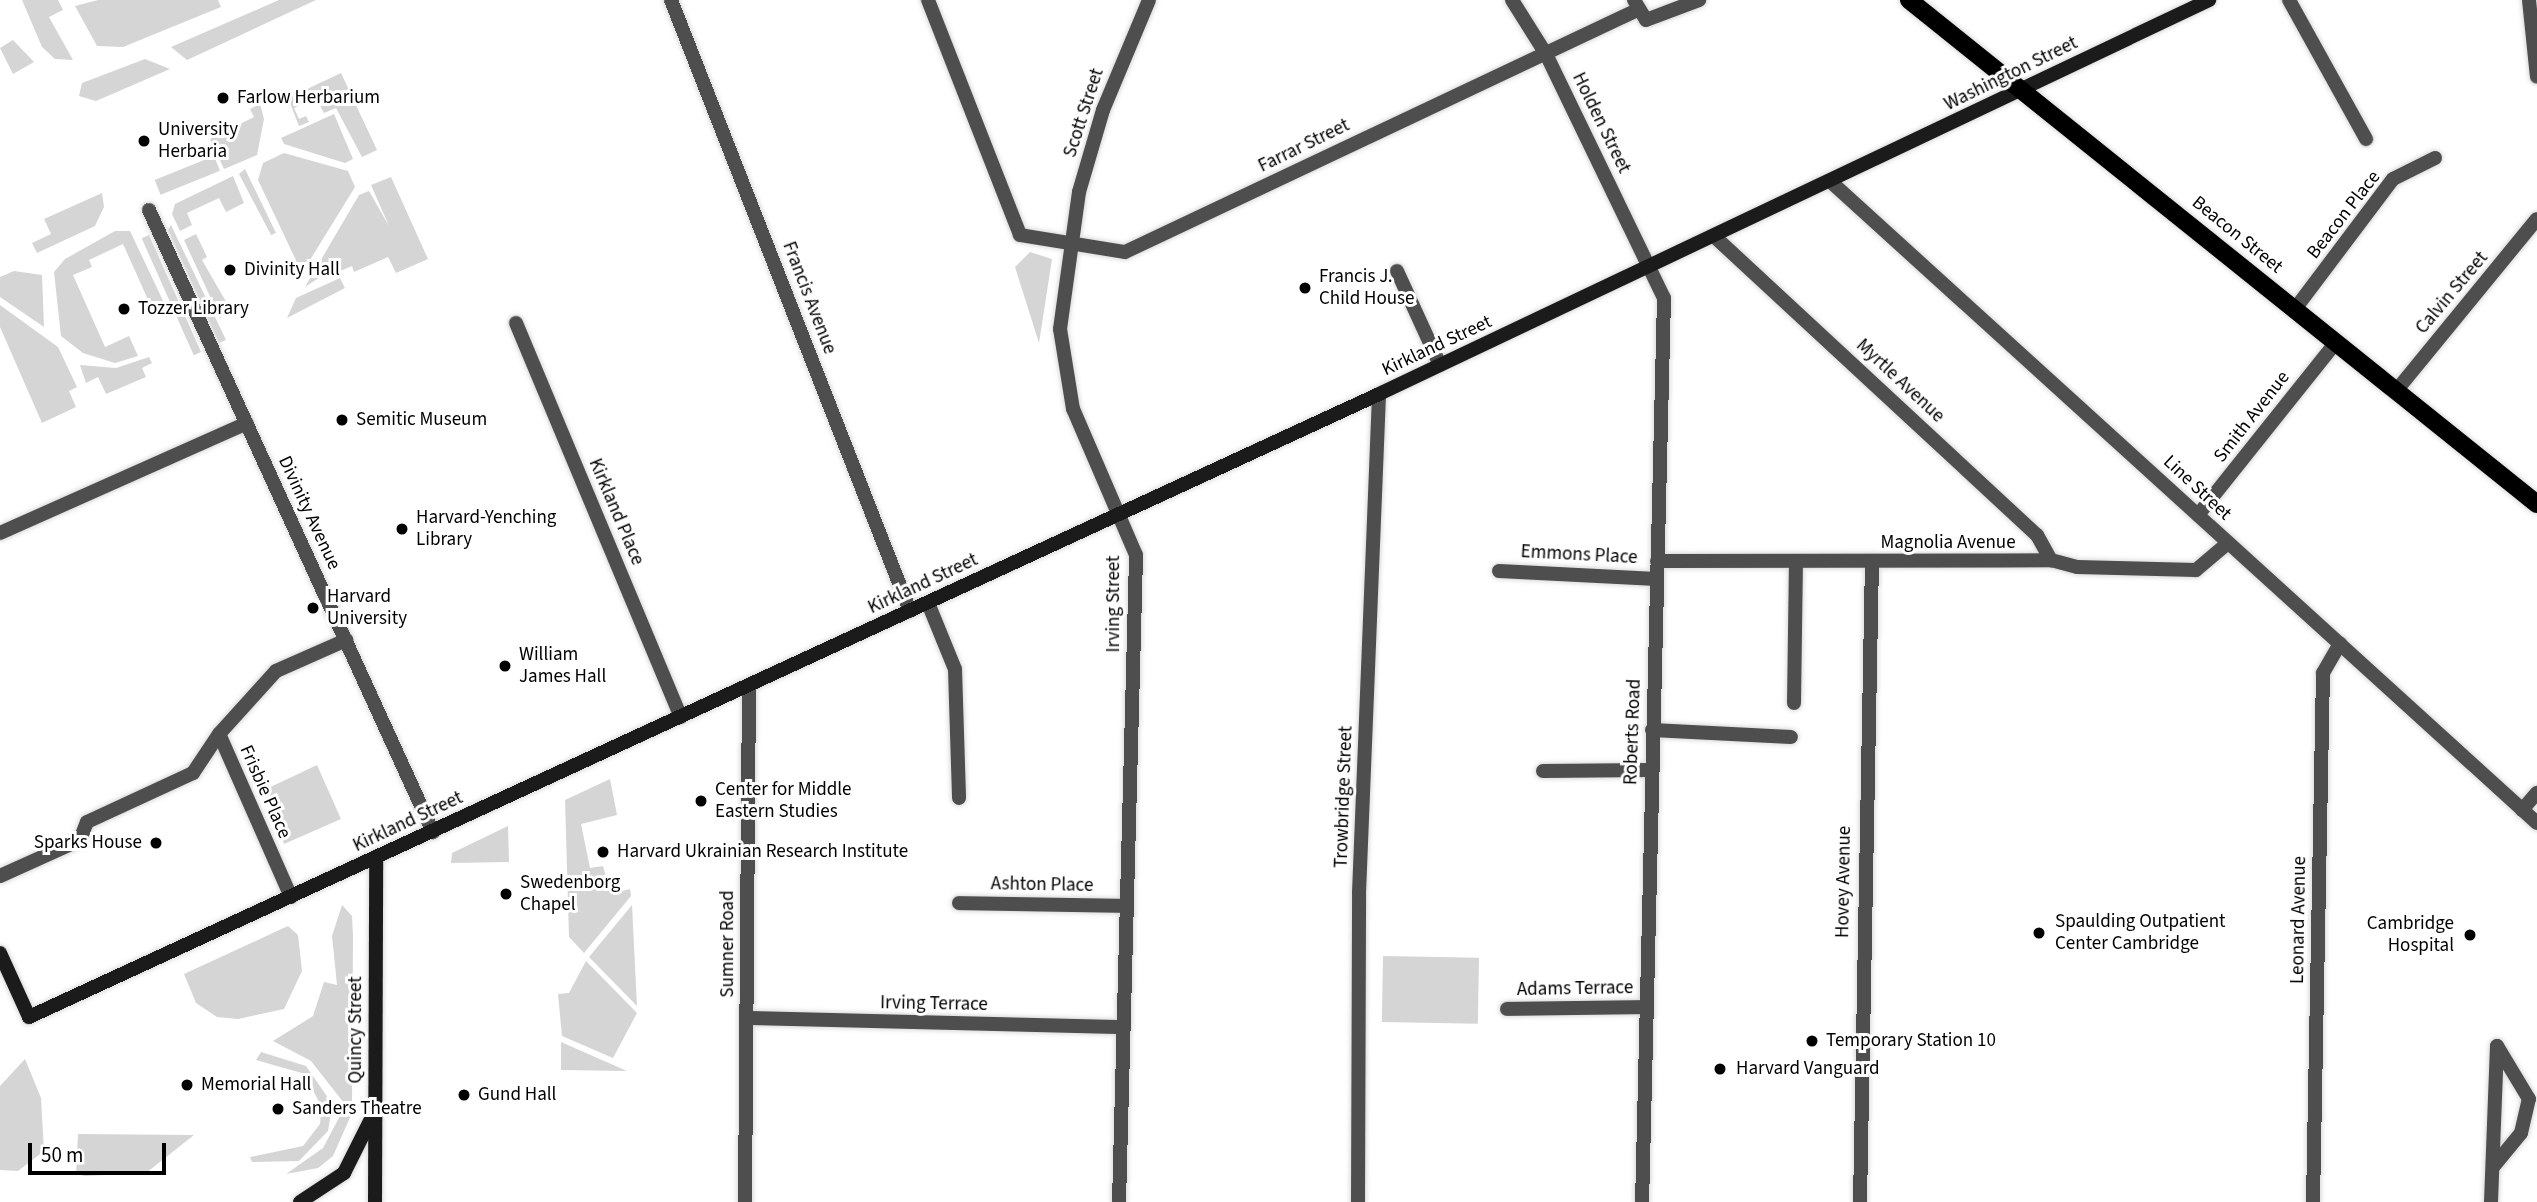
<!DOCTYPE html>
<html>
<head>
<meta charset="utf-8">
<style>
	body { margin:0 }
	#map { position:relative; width:2537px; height:1202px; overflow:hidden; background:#fff; font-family:"Source Sans 3",sans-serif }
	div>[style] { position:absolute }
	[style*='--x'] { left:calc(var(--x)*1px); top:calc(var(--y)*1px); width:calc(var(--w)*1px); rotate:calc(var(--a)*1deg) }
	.green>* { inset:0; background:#d5d5d5; transform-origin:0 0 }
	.roads { filter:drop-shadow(0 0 2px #dbdbdb) drop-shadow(0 0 2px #dbdbdb) }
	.street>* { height:14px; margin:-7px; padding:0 7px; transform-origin:7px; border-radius:7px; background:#4e4e4e }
	.secondary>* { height:14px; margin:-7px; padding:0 7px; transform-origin:7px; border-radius:7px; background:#1b1b1b }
	.primary>* { height:18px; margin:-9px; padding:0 9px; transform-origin:9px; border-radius:9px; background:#000 }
	.dots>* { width:19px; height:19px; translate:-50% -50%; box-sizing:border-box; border:4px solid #fff; border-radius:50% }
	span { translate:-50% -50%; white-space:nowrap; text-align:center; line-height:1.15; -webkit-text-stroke:6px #fff; paint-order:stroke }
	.street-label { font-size:19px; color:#000 }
	.poi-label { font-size:19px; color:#000 }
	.left { translate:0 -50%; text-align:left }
	.right { translate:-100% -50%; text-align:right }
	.scale { position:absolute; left:28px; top:1143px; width:138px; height:32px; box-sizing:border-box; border:4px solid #000; border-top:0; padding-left:9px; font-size:21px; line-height:24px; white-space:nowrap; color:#000; -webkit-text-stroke:5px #fff; paint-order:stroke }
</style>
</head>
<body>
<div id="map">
	<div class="green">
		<div style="clip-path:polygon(22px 0,58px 0,63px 10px,49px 17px,73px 60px,55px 59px,42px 47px)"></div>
		<div style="clip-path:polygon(98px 0,218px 0,221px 7px,123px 47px,97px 46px,75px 6px)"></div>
		<div style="clip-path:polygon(279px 0,316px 0,187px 60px,171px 47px)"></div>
		<div style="clip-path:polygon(13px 40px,34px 62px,13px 74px,0 48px)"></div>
		<div style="clip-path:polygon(145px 59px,170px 69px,96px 101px,79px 96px,82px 83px)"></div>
		<div style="clip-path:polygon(341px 73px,377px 150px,362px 157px,336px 108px,324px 113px,316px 98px,294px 108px,299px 119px,306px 116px,309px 122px,299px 126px,288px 98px)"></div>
		<div style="clip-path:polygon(260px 104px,264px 119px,257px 155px,224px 169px,210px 139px,254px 117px,250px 109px)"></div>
		<div style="clip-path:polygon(334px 114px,353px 159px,345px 163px,284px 144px,281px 138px)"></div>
		<div style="clip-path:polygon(284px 153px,348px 171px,355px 187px,302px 273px,258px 180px,263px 163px)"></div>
		<div style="left:214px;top:156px;width:16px;height:64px;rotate:68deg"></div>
		<div style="clip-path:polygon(245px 169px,276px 233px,271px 235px,239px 174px)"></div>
		<div style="clip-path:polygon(233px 176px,244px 203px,226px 212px,219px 198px,187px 213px,192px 225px,180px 231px,172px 214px,175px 204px)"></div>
		<div style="clip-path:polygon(391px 177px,428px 259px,396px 273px,388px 257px,354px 272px,352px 266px,338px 272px,335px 267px,305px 287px,359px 195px,369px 191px,389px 226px,371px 185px)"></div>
		<div style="clip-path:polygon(102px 193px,104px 207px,95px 226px,37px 253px,32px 243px,51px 234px,44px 219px)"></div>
		<div style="clip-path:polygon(171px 225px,226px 340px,219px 343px,168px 230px)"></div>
		<div style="clip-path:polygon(115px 231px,130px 231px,166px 307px,154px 313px,123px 244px,89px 260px,92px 267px,73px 275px,105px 347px,129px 336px,138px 356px,115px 363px,83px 353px,61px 336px,54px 272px,65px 259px)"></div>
		<div style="clip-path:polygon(196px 234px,207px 257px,202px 260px,232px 312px,220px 318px,184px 240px)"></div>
		<div style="left:149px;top:235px;width:128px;height:8px;rotate:66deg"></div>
		<div style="clip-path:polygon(1030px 252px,1052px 259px,1039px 343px,1015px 267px)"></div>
		<div style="clip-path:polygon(14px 271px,42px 275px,44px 327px,0 297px,0 277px)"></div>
		<div style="clip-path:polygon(340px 278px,345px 288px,287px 318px,296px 298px)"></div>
		<div style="clip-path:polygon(0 305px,58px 347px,77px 387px,69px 391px,76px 407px,42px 423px,0 327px)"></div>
		<div style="clip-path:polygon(149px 357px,152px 363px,142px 368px,146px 377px,106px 394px,98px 377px,86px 383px,80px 365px,116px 368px)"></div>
		<div style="clip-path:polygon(317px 765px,341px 819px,284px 844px,271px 803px,260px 792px)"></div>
		<div style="clip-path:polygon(610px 779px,617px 815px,581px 824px,590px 868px,603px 866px,611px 894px,630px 889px,631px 896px,584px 953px,569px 937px,565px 800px)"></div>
		<div style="clip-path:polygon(508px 826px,509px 862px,451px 863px,452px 853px)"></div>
		<div style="clip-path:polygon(342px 905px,352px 916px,353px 936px,352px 1106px,347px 1107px,311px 1061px,273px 1041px,313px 1016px,324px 982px,337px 985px,332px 936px)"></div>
		<div style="clip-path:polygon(632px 905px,637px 1006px,589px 957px)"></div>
		<div style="clip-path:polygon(288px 926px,298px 935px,302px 971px,284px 1009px,238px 1019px,217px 1017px,196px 1003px,184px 974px)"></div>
		<div style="left:1383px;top:956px;width:96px;height:66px;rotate:1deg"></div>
		<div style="clip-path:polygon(586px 961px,637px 1013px,613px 1058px,562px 1036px,558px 994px,569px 993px)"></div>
		<div style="clip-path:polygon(561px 1042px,627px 1071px,561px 1070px)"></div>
		<div style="clip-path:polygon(261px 1052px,306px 1066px,333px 1105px,321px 1106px,305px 1074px,256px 1060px)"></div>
		<div style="clip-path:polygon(25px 1059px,41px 1098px,44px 1151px,18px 1171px,0 1170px,0 1086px)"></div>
		<div style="clip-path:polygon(321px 1112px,331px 1113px,328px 1131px,299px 1161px,252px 1162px,250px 1157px,303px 1146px,320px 1124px)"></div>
		<div style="clip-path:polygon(352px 1113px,333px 1156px,318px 1168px,286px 1174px,323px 1148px,341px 1114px)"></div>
		<div style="clip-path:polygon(78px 1134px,194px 1135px,146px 1173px,85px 1176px,76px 1174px)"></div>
	</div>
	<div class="roads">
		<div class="street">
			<div style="--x:671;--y:0;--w:656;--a:68.64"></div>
			<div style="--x:928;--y:0;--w:252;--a:68.6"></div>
			<div style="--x:1020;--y:235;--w:106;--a:9.2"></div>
			<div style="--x:1125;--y:252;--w:564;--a:-25.29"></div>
			<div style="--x:1512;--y:0;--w:64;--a:57.8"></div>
			<div style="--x:1546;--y:54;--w:271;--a:64.2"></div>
			<div style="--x:1664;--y:298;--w:904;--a:91.39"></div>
			<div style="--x:1634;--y:0;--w:23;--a:59"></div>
			<div style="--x:1646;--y:20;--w:57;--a:-20.7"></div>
			<div style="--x:2289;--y:0;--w:159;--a:61"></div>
			<div style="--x:2529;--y:0;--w:77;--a:84.1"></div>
			<div style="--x:1830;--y:181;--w:955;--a:42.24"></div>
			<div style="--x:149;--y:210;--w:684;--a:65.46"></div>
			<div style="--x:1715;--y:237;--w:439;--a:42.8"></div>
			<div style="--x:2037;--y:535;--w:29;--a:61"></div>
			<div style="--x:1397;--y:271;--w:103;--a:65.4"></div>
			<div style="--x:2295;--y:309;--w:163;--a:-53"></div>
			<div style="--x:2393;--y:179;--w:47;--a:-26.6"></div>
			<div style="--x:516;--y:323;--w:427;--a:67.3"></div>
			<div style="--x:2396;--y:391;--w:222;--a:-50.7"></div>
			<div style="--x:2198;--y:515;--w:221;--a:-51.4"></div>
			<div style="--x:0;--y:533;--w:270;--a:-24"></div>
			<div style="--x:1657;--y:561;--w:394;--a:-0.1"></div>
			<div style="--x:2051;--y:560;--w:27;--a:15"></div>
			<div style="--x:2077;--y:567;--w:119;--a:1.4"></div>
			<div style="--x:2196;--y:570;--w:42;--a:-40.2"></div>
			<div style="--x:1499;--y:571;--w:158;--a:2.9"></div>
			<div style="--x:928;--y:603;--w:71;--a:67.8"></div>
			<div style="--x:955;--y:669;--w:129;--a:88.2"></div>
			<div style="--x:1794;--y:703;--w:142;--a:-89.2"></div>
			<div style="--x:1652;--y:730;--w:139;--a:2.9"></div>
			<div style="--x:1543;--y:771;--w:108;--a:-0.5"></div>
			<div style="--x:2522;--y:810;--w:23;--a:-49"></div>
			<div style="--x:0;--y:876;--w:88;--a:-24.2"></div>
			<div style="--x:80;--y:840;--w:19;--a:-69"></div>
			<div style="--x:87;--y:822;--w:117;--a:-24.8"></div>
			<div style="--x:193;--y:773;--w:47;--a:-56.3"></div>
			<div style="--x:291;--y:897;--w:178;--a:-113.8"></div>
			<div style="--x:219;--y:734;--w:85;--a:-47.9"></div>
			<div style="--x:276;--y:671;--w:77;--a:-23.9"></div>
			<div style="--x:959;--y:903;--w:166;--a:1"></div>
			<div style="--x:1507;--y:1009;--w:137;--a:-0.8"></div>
			<div style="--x:747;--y:1018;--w:373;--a:1.4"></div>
			<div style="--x:2493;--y:1167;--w:44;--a:-50.5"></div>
			<div style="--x:2521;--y:1133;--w:35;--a:-77"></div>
			<div style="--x:2529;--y:1099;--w:62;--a:-121.1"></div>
			<div style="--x:745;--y:1202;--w:517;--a:-89.56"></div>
			<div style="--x:1119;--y:1202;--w:647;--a:-88.49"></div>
			<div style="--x:1136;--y:555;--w:159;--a:-113.3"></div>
			<div style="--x:1073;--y:409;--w:81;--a:-99.2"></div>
			<div style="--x:1060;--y:329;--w:138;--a:-82.1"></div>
			<div style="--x:1079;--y:192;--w:85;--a:-73.7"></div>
			<div style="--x:1103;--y:110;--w:119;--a:-67.3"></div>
			<div style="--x:1358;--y:1202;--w:309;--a:-89.8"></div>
			<div style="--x:1359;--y:893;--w:499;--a:-87.7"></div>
			<div style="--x:1860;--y:1202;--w:640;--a:-88.93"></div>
			<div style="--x:2313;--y:1202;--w:529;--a:-88.92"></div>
			<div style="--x:2323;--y:673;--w:34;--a:-60"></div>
			<div style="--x:2491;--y:1202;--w:156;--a:-87.8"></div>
		</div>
		<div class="secondary">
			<div style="--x:0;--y:953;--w:70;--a:65.6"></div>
			<div style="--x:29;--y:1017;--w:1487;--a:-24.77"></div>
			<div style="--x:1379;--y:394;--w:919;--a:-25.39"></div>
			<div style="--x:300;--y:1202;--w:53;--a:-33.4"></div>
			<div style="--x:344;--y:1173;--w:63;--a:-63.4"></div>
			<div style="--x:375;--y:1202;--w:344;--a:-89.8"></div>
		</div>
		<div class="primary">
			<div style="--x:1909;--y:0;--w:805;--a:38.75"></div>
		</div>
	</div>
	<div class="dots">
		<div style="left:223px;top:98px;background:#000"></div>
		<div style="left:144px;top:141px;background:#000"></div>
		<div style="left:230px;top:270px;background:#000"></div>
		<div style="left:1305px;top:288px;background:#000"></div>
		<div style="left:124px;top:309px;background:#000"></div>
		<div style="left:342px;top:420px;background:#000"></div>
		<div style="left:402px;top:529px;background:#000"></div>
		<div style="left:313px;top:608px;background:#000"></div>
		<div style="left:505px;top:666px;background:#000"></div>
		<div style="left:701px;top:801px;background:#000"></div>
		<div style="left:156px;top:843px;background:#000"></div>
		<div style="left:603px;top:852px;background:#000"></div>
		<div style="left:506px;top:894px;background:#000"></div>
		<div style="left:2039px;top:933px;background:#000"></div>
		<div style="left:2470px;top:935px;background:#000"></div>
		<div style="left:1812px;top:1041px;background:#000"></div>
		<div style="left:1720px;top:1069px;background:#000"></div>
		<div style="left:187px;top:1085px;background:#000"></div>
		<div style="left:464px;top:1095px;background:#000"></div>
		<div style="left:278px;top:1109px;background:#000"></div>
	</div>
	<div class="street-label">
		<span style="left:2011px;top:74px;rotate:-26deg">Washington Street</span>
		<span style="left:1084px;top:113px;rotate:-72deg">Scott Street</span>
		<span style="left:1601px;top:123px;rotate:64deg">Holden Street</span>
		<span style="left:1304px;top:146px;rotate:-26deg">Farrar Street</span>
		<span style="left:2344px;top:215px;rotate:-52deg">Beacon Place</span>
		<span style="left:2237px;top:235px;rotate:39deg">Beacon Street</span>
		<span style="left:2452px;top:293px;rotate:-50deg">Calvin Street</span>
		<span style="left:809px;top:298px;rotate:69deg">Francis Avenue</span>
		<span style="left:1437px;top:346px;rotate:-25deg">Kirkland Street</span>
		<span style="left:1900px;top:381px;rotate:43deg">Myrtle Avenue</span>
		<span style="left:2252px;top:417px;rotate:-52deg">Smith Avenue</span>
		<span style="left:2197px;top:488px;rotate:43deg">Line Street</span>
		<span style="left:616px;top:512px;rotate:67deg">Kirkland Place</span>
		<span style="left:309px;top:513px;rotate:65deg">Divinity Avenue</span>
		<span style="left:1948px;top:543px">Magnolia Avenue</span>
		<span style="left:1579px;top:555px;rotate:3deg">Emmons Place</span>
		<span style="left:923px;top:584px;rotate:-25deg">Kirkland Street</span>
		<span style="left:1114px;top:604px;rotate:-90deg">Irving Street</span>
		<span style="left:1633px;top:732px;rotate:-88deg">Roberts Road</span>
		<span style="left:265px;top:792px;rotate:66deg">Frisbie Place</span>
		<span style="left:1344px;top:797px;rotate:-88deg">Trowbridge Street</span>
		<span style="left:408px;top:822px;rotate:-25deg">Kirkland Street</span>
		<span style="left:1844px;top:882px;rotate:-89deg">Hovey Avenue</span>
		<span style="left:1042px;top:885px;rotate:1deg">Ashton Place</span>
		<span style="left:2299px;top:920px;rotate:-89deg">Leonard Avenue</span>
		<span style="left:728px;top:944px;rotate:-90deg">Sumner Road</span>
		<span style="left:1575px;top:989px;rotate:-1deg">Adams Terrace</span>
		<span style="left:934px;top:1004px;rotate:1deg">Irving Terrace</span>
		<span style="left:356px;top:1030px;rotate:-90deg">Quincy Street</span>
	</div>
	<div class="poi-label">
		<span class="left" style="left:237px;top:98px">Farlow Herbarium</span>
		<span class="left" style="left:158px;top:141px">University<br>Herbaria</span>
		<span class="left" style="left:244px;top:270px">Divinity Hall</span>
		<span class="left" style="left:1319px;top:288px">Francis J.<br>Child House</span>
		<span class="left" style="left:138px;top:309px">Tozzer Library</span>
		<span class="left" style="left:356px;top:420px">Semitic Museum</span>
		<span class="left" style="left:416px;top:529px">Harvard-Yenching<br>Library</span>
		<span class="left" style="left:327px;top:608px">Harvard<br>University</span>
		<span class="left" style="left:519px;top:666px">William<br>James Hall</span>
		<span class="left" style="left:715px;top:801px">Center for Middle<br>Eastern Studies</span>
		<span class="right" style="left:142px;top:843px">Sparks House</span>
		<span class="left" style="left:617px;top:852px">Harvard Ukrainian Research Institute</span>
		<span class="left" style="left:520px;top:894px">Swedenborg<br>Chapel</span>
		<span class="left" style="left:2055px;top:933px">Spaulding Outpatient<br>Center Cambridge</span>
		<span class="right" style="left:2454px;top:935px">Cambridge<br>Hospital</span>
		<span class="left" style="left:1826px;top:1041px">Temporary Station 10</span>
		<span class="left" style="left:1736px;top:1069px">Harvard Vanguard</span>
		<span class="left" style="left:201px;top:1085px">Memorial Hall</span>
		<span class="left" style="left:478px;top:1095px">Gund Hall</span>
		<span class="left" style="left:292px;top:1109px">Sanders Theatre</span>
	</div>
	<div class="scale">50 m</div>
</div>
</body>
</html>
